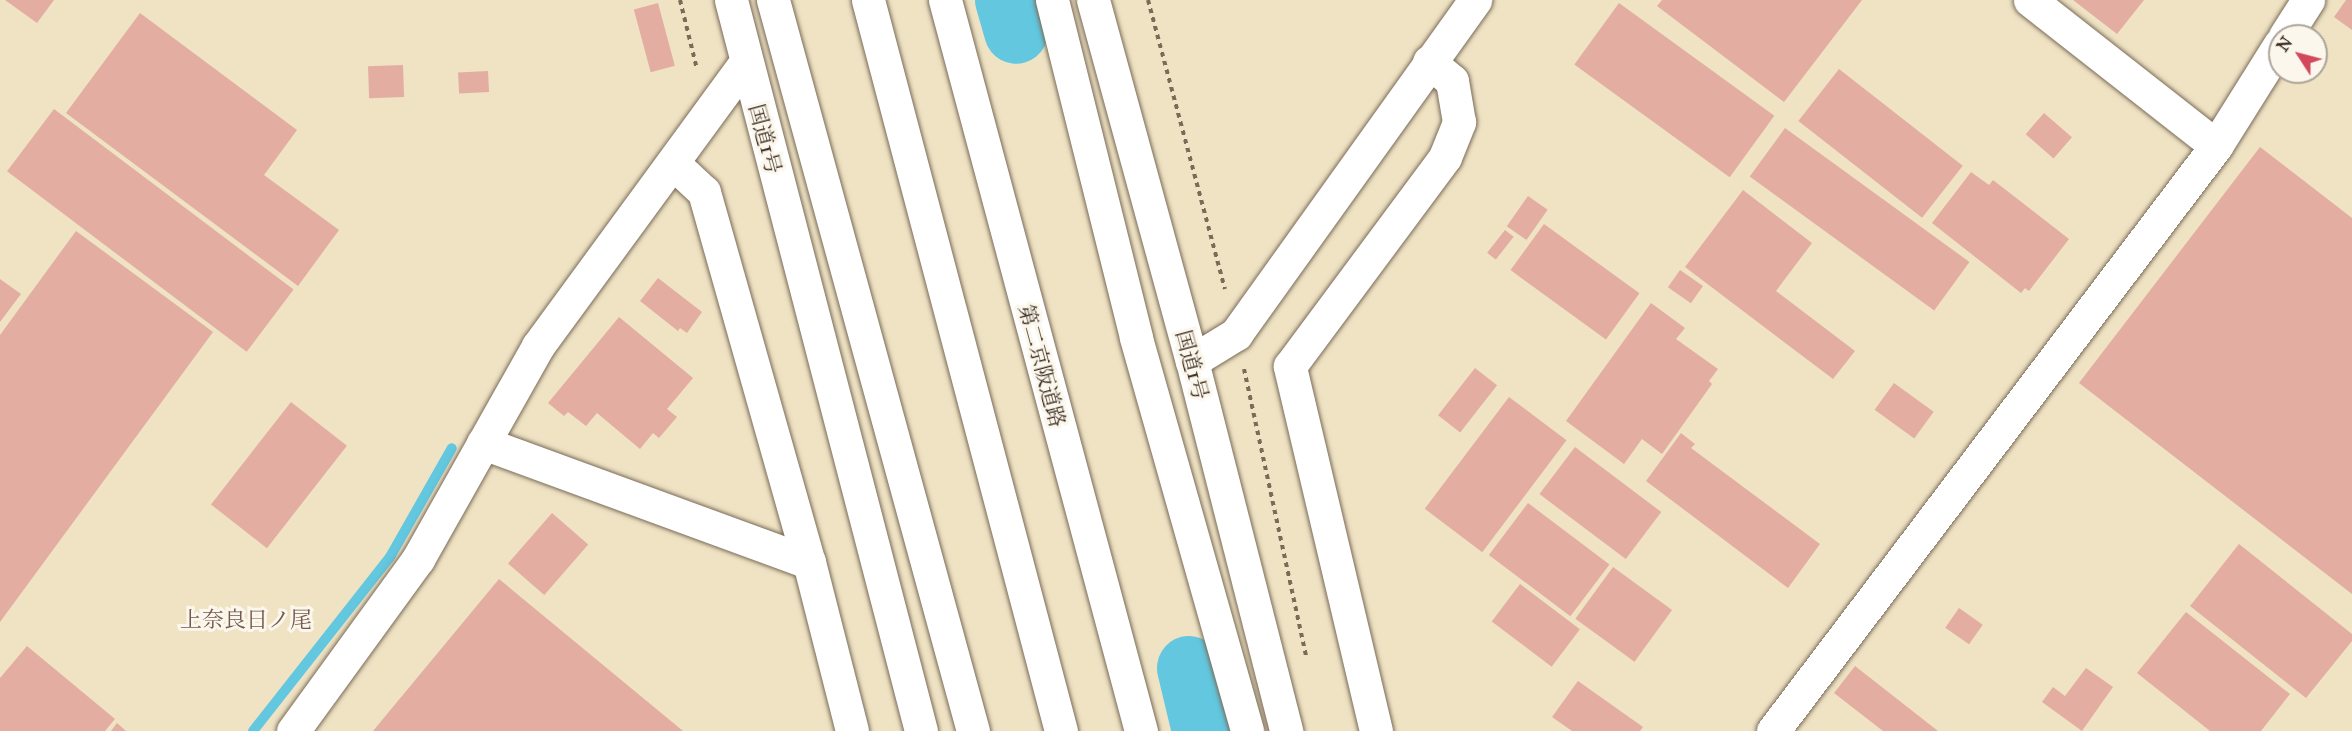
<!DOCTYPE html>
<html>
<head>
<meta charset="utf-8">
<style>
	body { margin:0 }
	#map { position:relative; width:2352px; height:731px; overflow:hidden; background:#efe3c4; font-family:"IM FELL Great Primer","Noto Serif JP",serif }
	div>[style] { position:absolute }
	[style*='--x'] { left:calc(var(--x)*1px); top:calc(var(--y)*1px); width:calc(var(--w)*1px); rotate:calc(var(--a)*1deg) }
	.stream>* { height:10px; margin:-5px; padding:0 5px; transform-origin:5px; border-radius:5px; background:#62c7df }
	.river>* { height:64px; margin:-32px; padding:0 32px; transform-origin:32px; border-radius:32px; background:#62c7df }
	.building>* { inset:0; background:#e3ada2; transform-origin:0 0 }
	.path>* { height:4px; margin-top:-2px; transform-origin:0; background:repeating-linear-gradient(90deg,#7a6b58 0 4.5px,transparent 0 9px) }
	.roads { filter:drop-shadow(0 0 2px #7a6b58) drop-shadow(0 0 2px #7a6b58) }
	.street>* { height:33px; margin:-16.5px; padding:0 16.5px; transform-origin:16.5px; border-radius:16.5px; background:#fff }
	.secondary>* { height:33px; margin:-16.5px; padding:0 16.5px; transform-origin:16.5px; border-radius:16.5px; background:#fff }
	.highway>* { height:33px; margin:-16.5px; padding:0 16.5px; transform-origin:16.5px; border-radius:16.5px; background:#fff }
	span { translate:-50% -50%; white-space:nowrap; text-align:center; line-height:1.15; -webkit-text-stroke:6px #fbf7ec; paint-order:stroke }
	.street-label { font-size:21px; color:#3b2a1e }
	.neighbourhood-label { font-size:22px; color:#76584c }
	.north { position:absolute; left:2268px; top:24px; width:60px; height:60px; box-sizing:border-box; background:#fbf7ec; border:2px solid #aea59a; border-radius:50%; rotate:306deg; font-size:16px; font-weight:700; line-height:24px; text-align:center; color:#3b2a1e }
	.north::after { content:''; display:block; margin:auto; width:21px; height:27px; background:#d1495b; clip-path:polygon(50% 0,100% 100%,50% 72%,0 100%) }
</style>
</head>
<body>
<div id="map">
	<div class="stream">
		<div style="--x:253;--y:731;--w:221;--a:-51.8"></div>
		<div style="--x:390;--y:557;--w:125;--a:-60.4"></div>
	</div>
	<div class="river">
		<div style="--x:1007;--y:0;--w:33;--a:74"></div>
		<div style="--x:1189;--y:668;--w:65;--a:76.6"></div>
	</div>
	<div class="building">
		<div style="clip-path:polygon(5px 0,54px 0,37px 23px)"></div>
		<div style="clip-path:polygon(1662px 0,1862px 0,1784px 102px,1657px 6px)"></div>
		<div style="clip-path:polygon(2073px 0,2144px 0,2117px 34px)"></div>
		<div style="clip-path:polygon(2346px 0,2352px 0,2352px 30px,2334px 17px)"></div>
		<div style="left:658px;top:3px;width:65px;height:25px;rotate:75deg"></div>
		<div style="left:1619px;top:3px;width:192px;height:76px;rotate:36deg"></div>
		<div style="clip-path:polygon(140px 13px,297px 130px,264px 175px,339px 230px,298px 286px,66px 113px)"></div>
		<div style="left:403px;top:65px;width:32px;height:35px;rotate:88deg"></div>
		<div style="left:1839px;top:69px;width:157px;height:66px;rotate:38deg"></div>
		<div style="left:488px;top:71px;width:21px;height:30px;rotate:87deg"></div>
		<div style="left:54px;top:109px;width:300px;height:78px;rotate:37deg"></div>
		<div style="left:2044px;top:113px;width:37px;height:28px;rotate:41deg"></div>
		<div style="left:1785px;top:128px;width:228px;height:60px;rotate:36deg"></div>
		<div style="clip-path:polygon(2260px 147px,2352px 218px,2352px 594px,2079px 383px)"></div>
		<div style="clip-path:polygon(1971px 172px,1989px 185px,1993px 180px,2069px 239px,2029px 291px,2025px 288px,2021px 293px,1932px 223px)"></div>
		<div style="clip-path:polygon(1743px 190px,1812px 243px,1776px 291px,1855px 351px,1833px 379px,1685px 267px)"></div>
		<div style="left:1528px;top:196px;width:24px;height:37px;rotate:35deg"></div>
		<div style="left:1544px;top:224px;width:118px;height:57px;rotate:36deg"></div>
		<div style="left:1505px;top:230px;width:11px;height:29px;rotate:38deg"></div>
		<div style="clip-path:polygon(76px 231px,213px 332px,0 622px,0 335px)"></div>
		<div style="left:1680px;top:270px;width:28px;height:21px;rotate:35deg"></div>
		<div style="clip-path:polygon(658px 278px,702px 312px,687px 333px,680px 328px,678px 331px,640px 301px)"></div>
		<div style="clip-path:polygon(0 279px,21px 294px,0 322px)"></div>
		<div style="clip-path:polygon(1651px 303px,1685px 328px,1676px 339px,1718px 369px,1709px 381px,1712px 384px,1662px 454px,1642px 439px,1624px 464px,1566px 421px)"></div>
		<div style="clip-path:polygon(619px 317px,693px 378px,667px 409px,677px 417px,659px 438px,653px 433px,640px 449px,597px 413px,586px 426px,568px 412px,564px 416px,548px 403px)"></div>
		<div style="left:1475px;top:368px;width:28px;height:60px;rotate:38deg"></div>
		<div style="left:1894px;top:383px;width:49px;height:33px;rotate:36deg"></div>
		<div style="left:1509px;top:397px;width:72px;height:140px;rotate:37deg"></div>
		<div style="left:291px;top:402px;width:71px;height:130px;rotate:38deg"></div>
		<div style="clip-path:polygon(1681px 433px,1695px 444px,1691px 448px,1820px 544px,1788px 588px,1646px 481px)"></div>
		<div style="left:1575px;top:447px;width:108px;height:59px;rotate:37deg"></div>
		<div style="left:1528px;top:503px;width:102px;height:65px;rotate:37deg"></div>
		<div style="left:552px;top:513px;width:48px;height:67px;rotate:41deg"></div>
		<div style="clip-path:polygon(2239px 544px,2352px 634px,2352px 641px,2306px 698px,2190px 606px)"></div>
		<div style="left:1613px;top:567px;width:73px;height:64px;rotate:36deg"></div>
		<div style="clip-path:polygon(499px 579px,683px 731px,373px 731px)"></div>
		<div style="left:1520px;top:584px;width:75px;height:47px;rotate:37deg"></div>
		<div style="left:1959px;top:608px;width:29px;height:24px;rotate:35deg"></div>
		<div style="clip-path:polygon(2186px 612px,2290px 694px,2261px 731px,2210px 731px,2137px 673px)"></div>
		<div style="clip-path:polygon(27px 646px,115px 719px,105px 731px,0 731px,0 678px)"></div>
		<div style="clip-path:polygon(1855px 666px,1938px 731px,1883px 731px,1834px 693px)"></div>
		<div style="clip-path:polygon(2086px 668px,2113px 687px,2082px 731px,2042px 702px,2053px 687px,2065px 696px)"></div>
		<div style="clip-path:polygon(1578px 681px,1643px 727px,1640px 731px,1572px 731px,1552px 717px)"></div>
		<div style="clip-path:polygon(117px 723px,126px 731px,111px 731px)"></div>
	</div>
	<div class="path">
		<div style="--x:680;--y:0;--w:71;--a:76.2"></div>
		<div style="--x:1148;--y:0;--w:299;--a:75.1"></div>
		<div style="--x:1244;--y:369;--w:293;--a:77.8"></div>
	</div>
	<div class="roads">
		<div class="street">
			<div style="--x:2030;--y:0;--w:236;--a:38.1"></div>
			<div style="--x:673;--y:163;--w:42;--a:43.1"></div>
			<div style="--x:704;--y:192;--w:385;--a:74.2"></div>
			<div style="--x:809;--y:562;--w:174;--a:75.7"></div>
			<div style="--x:1192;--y:361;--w:52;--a:-31.5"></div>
			<div style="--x:1236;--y:334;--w:411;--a:-54.4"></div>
			<div style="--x:483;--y:443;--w:347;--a:20.1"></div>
			<div style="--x:1376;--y:731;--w:375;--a:-103.3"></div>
			<div style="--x:1290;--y:366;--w:260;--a:-53.4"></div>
			<div style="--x:1445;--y:157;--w:38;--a:-68"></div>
			<div style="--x:1459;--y:122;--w:42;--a:-99.7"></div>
			<div style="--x:1452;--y:81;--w:30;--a:-140"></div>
		</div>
		<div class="secondary">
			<div style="--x:2285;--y:36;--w:43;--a:-57.4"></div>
			<div style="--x:293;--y:731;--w:213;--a:-54"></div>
			<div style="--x:418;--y:559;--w:244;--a:-60.6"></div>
			<div style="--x:538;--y:346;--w:351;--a:-53.8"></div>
			<div style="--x:1773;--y:731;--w:734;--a:-52.86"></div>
			<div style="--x:2216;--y:146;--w:120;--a:-57.9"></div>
		</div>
		<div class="highway">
			<div style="--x:731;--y:0;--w:755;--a:75.43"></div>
			<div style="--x:773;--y:0;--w:758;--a:74.7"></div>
			<div style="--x:868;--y:0;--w:756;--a:75.21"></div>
			<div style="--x:945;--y:0;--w:757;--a:74.99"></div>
			<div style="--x:1052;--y:0;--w:348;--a:76"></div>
			<div style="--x:1136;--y:338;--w:408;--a:74.2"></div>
			<div style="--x:1093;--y:0;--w:374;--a:74.7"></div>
			<div style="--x:1192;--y:361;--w:382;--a:75.7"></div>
		</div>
	</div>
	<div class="street-label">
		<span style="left:765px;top:139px;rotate:75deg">国道1号</span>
		<span style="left:1192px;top:365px;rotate:75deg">国道1号</span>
		<span style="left:1042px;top:366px;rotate:75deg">第二京阪道路</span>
	</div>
	<div class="neighbourhood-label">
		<span style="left:246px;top:620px">上奈良日ノ尾</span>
	</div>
	<div class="north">N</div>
</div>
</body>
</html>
